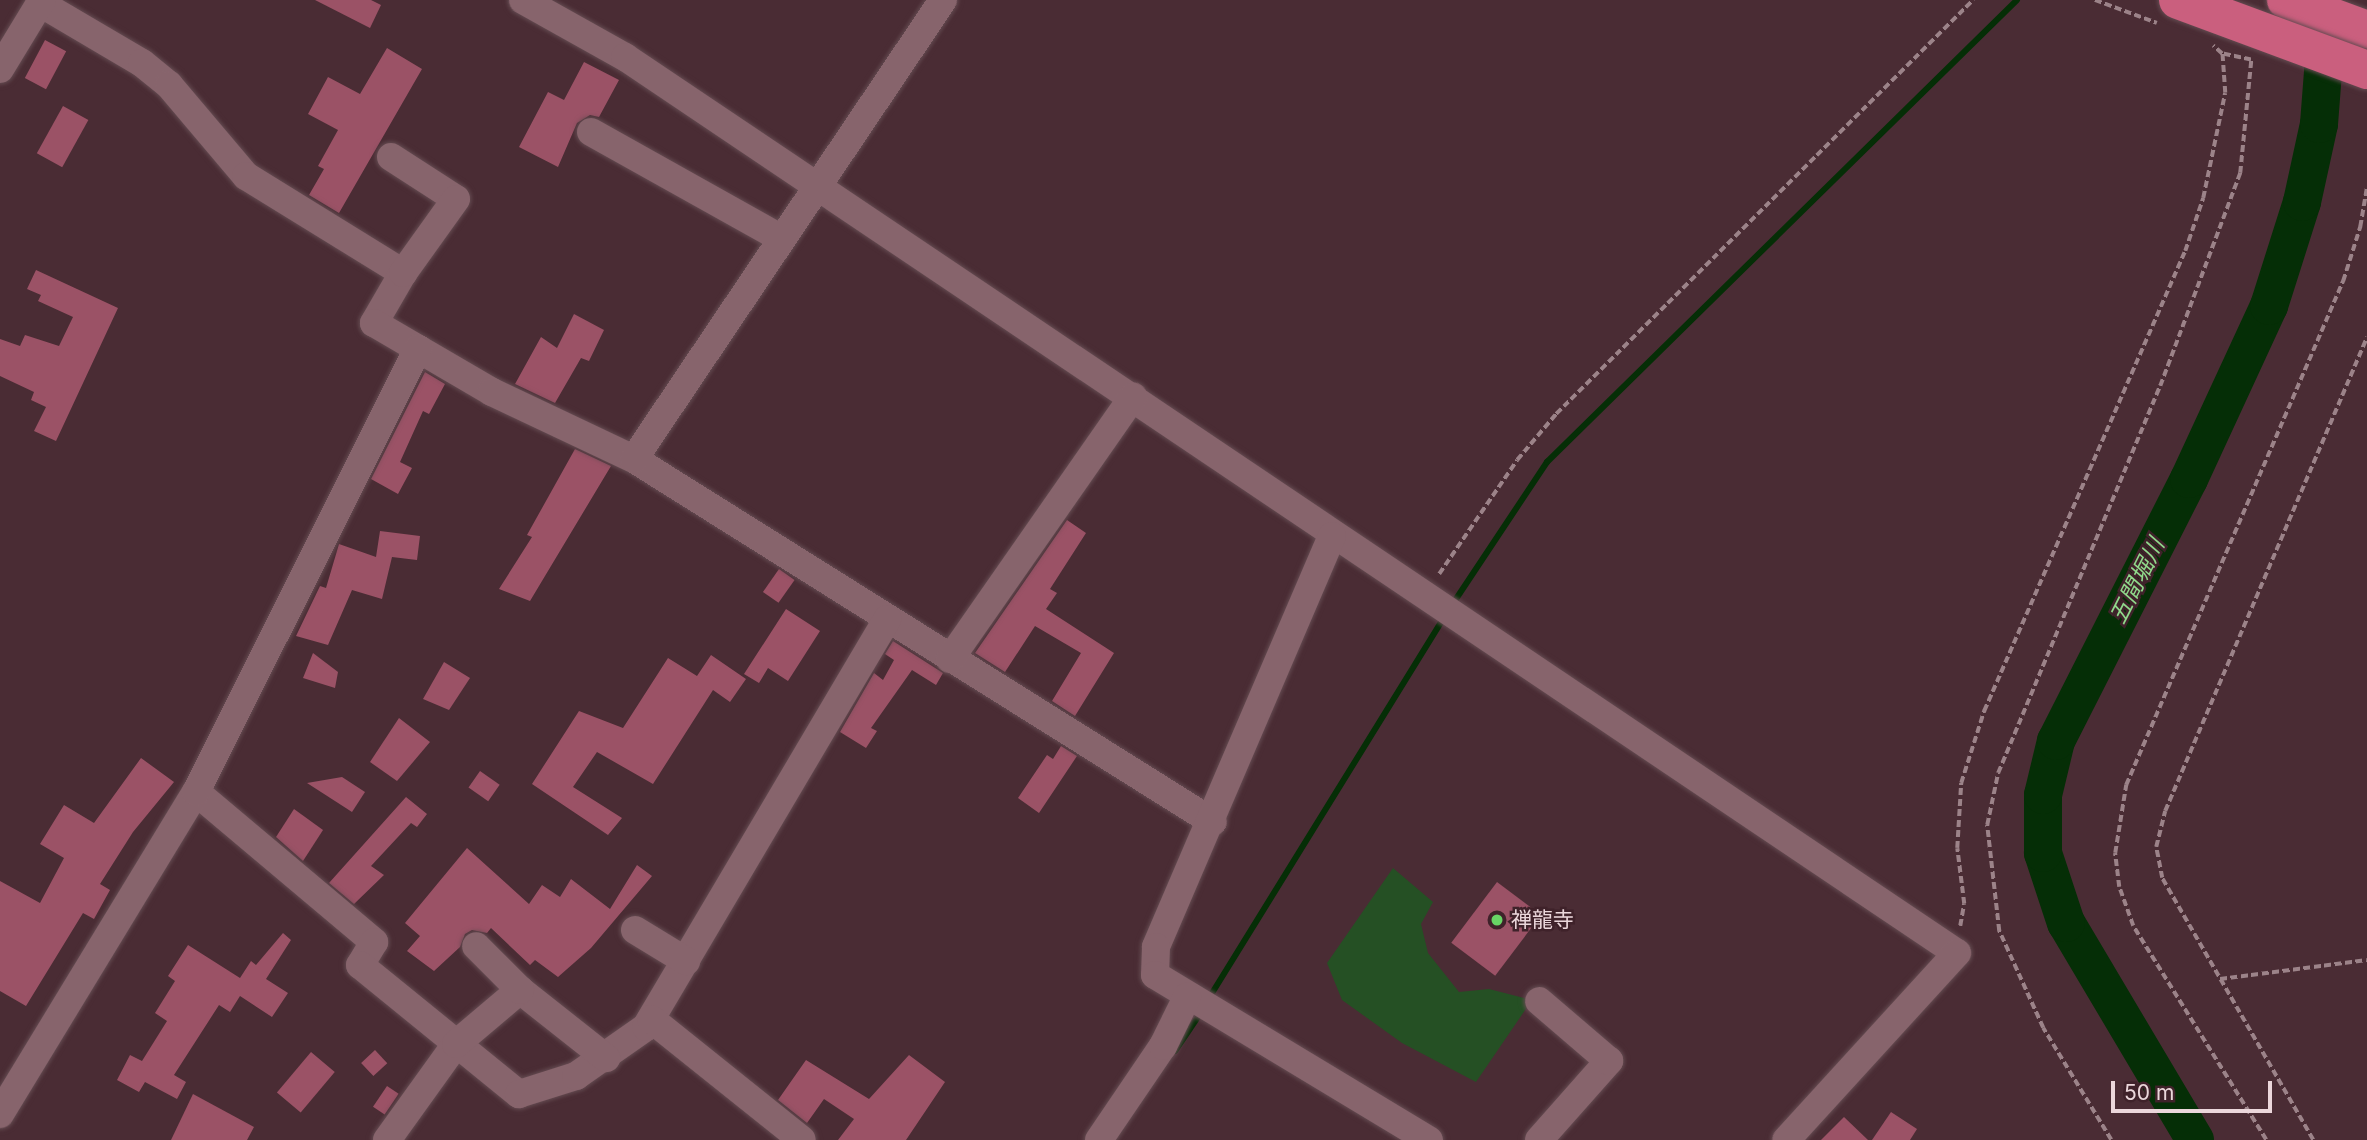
<!DOCTYPE html>
<html>
<head>
<meta charset="utf-8">
<style>
	body { margin:0 }
	#map { position:relative; width:2367px; height:1140px; overflow:hidden; background:#4a2c34; font-family:Inter,"Noto Sans JP",sans-serif }
	div>[style] { position:absolute }
	[style*='--x'] { left:calc(var(--x)*1px); top:calc(var(--y)*1px); width:calc(var(--w)*1px); rotate:calc(var(--a)*1deg) }
	.green>* { inset:0; background:#255024 }
	.stream>* { height:6px; margin:-3px; padding:0 3px; transform-origin:3px; border-radius:3px; background:#052e06 }
	.river>* { height:38px; margin:-19px; padding:0 19px; transform-origin:19px; border-radius:19px; background:#052e06 }
	.building>* { inset:0; background:#9b5266; transform-origin:0 0 }
	.path>* { height:3.5px; margin-top:-1.75px; transform-origin:0; background:repeating-linear-gradient(90deg,#9c8389 0 7px,transparent 0 10.5px) }
	.roads { filter:drop-shadow(0 0 2px #644b51) drop-shadow(0 0 2px #644b51) }
	.minor>* { height:28px; margin:-14px; padding:0 14px; transform-origin:14px; border-radius:14px; background:#87646c }
	.highway>* { height:38px; margin:-19px; padding:0 19px; transform-origin:19px; border-radius:19px; background:#ca5f7e }
	.bridges { filter:drop-shadow(0 0 2px #644b51) drop-shadow(0 0 2px #644b51) }
	.highway-bridge>* { height:38px; margin:-19px; padding:0 19px; transform-origin:19px; border-radius:19px; background:#ca5f7e }
	.dots>* { width:19px; height:19px; translate:-50% -50%; box-sizing:border-box; border:4px solid #3f222a; border-radius:50% }
	span { translate:-50% -50%; white-space:nowrap; text-align:center; line-height:1.15; -webkit-text-stroke:5px #3f222a; paint-order:stroke }
	.poi-label { font-size:21px; color:#ebd7db }
	.left { translate:0 -50%; text-align:left }
	.water-label { font-size:23px; color:#90d98b; font-style:italic }
	.scale { position:absolute; left:2111px; top:1081px; width:161px; height:32px; box-sizing:border-box; border:4px solid #ebd7db; border-top:0; padding-left:9px; font-size:21px; line-height:24px; white-space:nowrap; color:#ebd7db; -webkit-text-stroke:5px #3f222a; paint-order:stroke }
</style>
</head>
<body>
<div id="map">
	<div class="green">
		<div style="clip-path:polygon(1393px 868px,1433px 902px,1421px 924px,1428px 953px,1459px 992px,1489px 989px,1532px 1000px,1476px 1082px,1402px 1043px,1342px 1000px,1327px 963px)"></div>
	</div>
	<div class="stream">
		<div style="--x:1452;--y:605;--w:172;--a:-56.4"></div>
		<div style="--x:1547;--y:462;--w:659;--a:-44.51"></div>
		<div style="--x:1209;--y:998;--w:447;--a:-58.3"></div>
		<div style="--x:1175;--y:1051;--w:48;--a:-56"></div>
	</div>
	<div class="river">
		<div style="--x:2195;--y:1140;--w:252;--a:-120.7"></div>
		<div style="--x:2066;--y:923;--w:74;--a:-108.2"></div>
		<div style="--x:2043;--y:853;--w:58;--a:-90"></div>
		<div style="--x:2043;--y:795;--w:56;--a:-76.5"></div>
		<div style="--x:2056;--y:741;--w:294;--a:-63.1"></div>
		<div style="--x:2189;--y:479;--w:191;--a:-65.2"></div>
		<div style="--x:2269;--y:306;--w:109;--a:-72.4"></div>
		<div style="--x:2302;--y:202;--w:80;--a:-77.7"></div>
		<div style="--x:2319;--y:124;--w:103;--a:-85.6"></div>
	</div>
	<div class="building">
		<div style="clip-path:polygon(315px 0,371px 0,381px 5px,370px 28px)"></div>
		<div style="left:45px;top:40px;width:24px;height:43px;rotate:28deg"></div>
		<div style="clip-path:polygon(387px 48px,422px 69px,339px 213px,309px 195px,324px 169px,318px 166px,338px 130px,308px 114px,328px 77px,360px 94px)"></div>
		<div style="clip-path:polygon(584px 62px,619px 80px,599px 117px,590px 115px,577px 123px,558px 167px,519px 147px,548px 92px,564px 100px)"></div>
		<div style="left:63px;top:106px;width:29px;height:54px;rotate:29deg"></div>
		<div style="clip-path:polygon(36px 270px,118px 308px,56px 441px,34px 431px,46px 407px,31px 400px,34px 392px,0 376px,0 339px,20px 346px,25px 335px,59px 346px,73px 317px,38px 301px,41px 295px,27px 289px)"></div>
		<div style="clip-path:polygon(574px 314px,604px 330px,589px 361px,581px 358px,555px 403px,515px 384px,541px 337px,557px 348px)"></div>
		<div style="clip-path:polygon(425px 372px,445px 384px,429px 414px,423px 411px,400px 462px,412px 468px,398px 494px,371px 479px)"></div>
		<div style="clip-path:polygon(575px 449px,611px 466px,530px 601px,499px 589px,532px 537px,527px 535px)"></div>
		<div style="clip-path:polygon(1067px 520px,1086px 533px,1050px 589px,1057px 593px,1046px 609px,1114px 653px,1075px 716px,1052px 701px,1081px 653px,1035px 626px,1005px 672px,975px 653px)"></div>
		<div style="clip-path:polygon(380px 531px,420px 536px,417px 560px,392px 557px,382px 599px,352px 590px,328px 645px,296px 636px,320px 586px,326px 588px,339px 544px,376px 557px)"></div>
		<div style="left:779px;top:569px;width:19px;height:28px;rotate:35deg"></div>
		<div style="clip-path:polygon(786px 609px,820px 631px,788px 681px,768px 668px,759px 683px,744px 674px)"></div>
		<div style="clip-path:polygon(893px 641px,943px 673px,936px 685px,912px 670px,871px 728px,877px 731px,866px 748px,840px 732px,874px 673px,883px 680px,894px 660px,885px 654px)"></div>
		<div style="clip-path:polygon(313px 653px,338px 672px,335px 688px,303px 678px)"></div>
		<div style="clip-path:polygon(711px 655px,746px 679px,730px 702px,713px 690px,653px 784px,597px 752px,573px 787px,622px 818px,608px 835px,532px 784px,579px 711px,623px 728px,668px 658px,697px 676px)"></div>
		<div style="clip-path:polygon(444px 662px,470px 678px,449px 710px,423px 699px)"></div>
		<div style="clip-path:polygon(399px 718px,430px 742px,397px 781px,370px 762px)"></div>
		<div style="clip-path:polygon(1061px 746px,1077px 756px,1039px 813px,1018px 798px,1047px 755px,1053px 759px)"></div>
		<div style="clip-path:polygon(141px 758px,174px 782px,133px 832px,100px 884px,110px 890px,94px 919px,83px 913px,26px 1006px,0 991px,0 881px,40px 903px,64px 858px,40px 844px,64px 805px,94px 823px)"></div>
		<div style="left:480px;top:771px;width:24px;height:20px;rotate:35deg"></div>
		<div style="clip-path:polygon(342px 777px,365px 792px,352px 812px,307px 783px)"></div>
		<div style="clip-path:polygon(406px 797px,427px 814px,417px 827px,411px 823px,371px 866px,384px 875px,354px 904px,329px 883px)"></div>
		<div style="clip-path:polygon(294px 809px,323px 830px,303px 861px,276px 837px)"></div>
		<div style="clip-path:polygon(467px 848px,529px 904px,542px 885px,560px 897px,571px 879px,610px 909px,637px 865px,652px 876px,591px 948px,558px 977px,535px 960px,530px 965px,491px 928px,487px 933px,472px 930px,465px 934px,460px 947px,434px 971px,407px 951px,420px 936px,405px 923px)"></div>
		<div style="left:1497px;top:882px;width:55px;height:76px;rotate:37deg"></div>
		<div style="clip-path:polygon(283px 933px,291px 940px,266px 979px,288px 993px,272px 1017px,240px 996px,230px 1012px,219px 1005px,174px 1075px,186px 1082px,177px 1099px,145px 1082px,139px 1092px,117px 1080px,130px 1055px,142px 1061px,167px 1021px,155px 1013px,175px 981px,168px 976px,188px 945px,240px 978px,251px 961px,256px 965px)"></div>
		<div style="left:375px;top:1050px;width:18px;height:19px;rotate:47deg"></div>
		<div style="left:311px;top:1052px;width:31px;height:53px;rotate:40deg"></div>
		<div style="clip-path:polygon(909px 1055px,945px 1082px,906px 1140px,838px 1140px,854px 1119px,824px 1099px,807px 1123px,778px 1100px,806px 1060px,869px 1099px)"></div>
		<div style="left:387px;top:1086px;width:14px;height:25px;rotate:34deg"></div>
		<div style="clip-path:polygon(193px 1094px,254px 1127px,247px 1140px,171px 1140px)"></div>
		<div style="clip-path:polygon(1891px 1112px,1917px 1129px,1910px 1140px,1872px 1140px)"></div>
		<div style="clip-path:polygon(1844px 1117px,1868px 1140px,1821px 1140px)"></div>
	</div>
	<div class="path">
		<div style="--x:2095;--y:0;--w:66;--a:20.4"></div>
		<div style="--x:1439;--y:574;--w:138;--a:-55.6"></div>
		<div style="--x:1517;--y:460;--w:60;--a:-49.7"></div>
		<div style="--x:1556;--y:414;--w:588;--a:-44.79"></div>
		<div style="--x:1960;--y:926;--w:22;--a:-80"></div>
		<div style="--x:1964;--y:904;--w:56;--a:-97.1"></div>
		<div style="--x:1957;--y:848;--w:65;--a:-86.5"></div>
		<div style="--x:1961;--y:783;--w:76;--a:-72.3"></div>
		<div style="--x:1984;--y:711;--w:502;--a:-66.4"></div>
		<div style="--x:2185;--y:251;--w:56;--a:-71.2"></div>
		<div style="--x:2203;--y:198;--w:107;--a:-78.2"></div>
		<div style="--x:2225;--y:93;--w:39;--a:-94"></div>
		<div style="--x:2222;--y:54;--w:12;--a:-138"></div>
		<div style="--x:2220;--y:979;--w:148;--a:-7.4"></div>
		<div style="--x:2111;--y:1140;--w:131;--a:-121.3"></div>
		<div style="--x:2043;--y:1028;--w:107;--a:-114.4"></div>
		<div style="--x:1999;--y:931;--w:107;--a:-96.5"></div>
		<div style="--x:1987;--y:825;--w:53;--a:-78.1"></div>
		<div style="--x:1998;--y:773;--w:420;--a:-67.3"></div>
		<div style="--x:2160;--y:386;--w:228;--a:-69.4"></div>
		<div style="--x:2240;--y:173;--w:114;--a:-84.4"></div>
		<div style="--x:2251;--y:60;--w:30;--a:-168"></div>
		<div style="--x:2266;--y:1140;--w:252;--a:-121.9"></div>
		<div style="--x:2133;--y:926;--w:41;--a:-109.7"></div>
		<div style="--x:2119;--y:887;--w:34;--a:-97"></div>
		<div style="--x:2115;--y:853;--w:69;--a:-80.8"></div>
		<div style="--x:2126;--y:785;--w:549;--a:-66.71"></div>
		<div style="--x:2343;--y:281;--w:57;--a:-72.5"></div>
		<div style="--x:2360;--y:227;--w:42;--a:-80.3"></div>
		<div style="--x:2313;--y:1140;--w:302;--a:-120"></div>
		<div style="--x:2162;--y:878;--w:32;--a:-101"></div>
		<div style="--x:2156;--y:847;--w:37;--a:-76"></div>
		<div style="--x:2165;--y:811;--w:515;--a:-66.92"></div>
	</div>
	<div class="roads">
		<div class="minor">
			<div style="--x:523;--y:0;--w:117;--a:29.2"></div>
			<div style="--x:625;--y:57;--w:1605;--a:33.93"></div>
			<div style="--x:1957;--y:953;--w:253;--a:132.4"></div>
			<div style="--x:40;--y:3;--w:118;--a:30.5"></div>
			<div style="--x:142;--y:63;--w:35;--a:39"></div>
			<div style="--x:169;--y:85;--w:119;--a:49.8"></div>
			<div style="--x:246;--y:176;--w:185;--a:31.7"></div>
			<div style="--x:403;--y:273;--w:58;--a:120.1"></div>
			<div style="--x:374;--y:323;--w:137;--a:30.3"></div>
			<div style="--x:492;--y:392;--w:157;--a:25.3"></div>
			<div style="--x:634;--y:459;--w:683;--a:32.09"></div>
			<div style="--x:0;--y:69;--w:81;--a:-58.7"></div>
			<div style="--x:591;--y:132;--w:218;--a:29.2"></div>
			<div style="--x:391;--y:157;--w:77;--a:32.9"></div>
			<div style="--x:456;--y:199;--w:91;--a:125.6"></div>
			<div style="--x:634;--y:459;--w:553;--a:-56.05"></div>
			<div style="--x:1332;--y:536;--w:447;--a:113.2"></div>
			<div style="--x:1156;--y:947;--w:28;--a:92"></div>
			<div style="--x:1155;--y:975;--w:320;--a:31.1"></div>
			<div style="--x:950;--y:659;--w:320;--a:-55.1"></div>
			<div style="--x:196;--y:792;--w:233;--a:40.1"></div>
			<div style="--x:374;--y:942;--w:27;--a:121"></div>
			<div style="--x:360;--y:965;--w:205;--a:39.1"></div>
			<div style="--x:519;--y:1094;--w:60;--a:-17.5"></div>
			<div style="--x:576;--y:1076;--w:85;--a:-35"></div>
			<div style="--x:646;--y:1027;--w:474;--a:-59.4"></div>
			<div style="--x:635;--y:930;--w:60;--a:31.3"></div>
			<div style="--x:520;--y:990;--w:110;--a:38.3"></div>
			<div style="--x:651;--y:1019;--w:193;--a:38.7"></div>
			<div style="--x:0;--y:1114;--w:377;--a:-58.7"></div>
			<div style="--x:196;--y:792;--w:496;--a:-63.4"></div>
			<div style="--x:387;--y:1140;--w:118;--a:-54.3"></div>
			<div style="--x:456;--y:1044;--w:84;--a:-40.2"></div>
			<div style="--x:520;--y:990;--w:62;--a:-135"></div>
			<div style="--x:1099;--y:1140;--w:114;--a:-55.8"></div>
			<div style="--x:1163;--y:1046;--w:55;--a:-63.9"></div>
			<div style="--x:1539;--y:1140;--w:106;--a:-48.5"></div>
			<div style="--x:1609;--y:1061;--w:92;--a:-139.4"></div>
		</div>
		<div class="highway">
			<div style="--x:2286;--y:0;--w:86;--a:20.3"></div>
		</div>
	</div>
	<div class="bridges">
		<div class="highway-bridge">
			<div style="--x:2178;--y:0;--w:202;--a:20.3"></div>
		</div>
	</div>
	<div class="dots">
		<div style="left:1497px;top:920px;background:#68d465"></div>
	</div>
	<div class="poi-label">
		<span class="left" style="left:1511px;top:920px">禅龍寺</span>
	</div>
	<div class="water-label">
		<span style="left:2137px;top:581px;rotate:-63deg">五間堀川</span>
	</div>
	<div class="scale">50 m</div>
</div>
</body>
</html>
